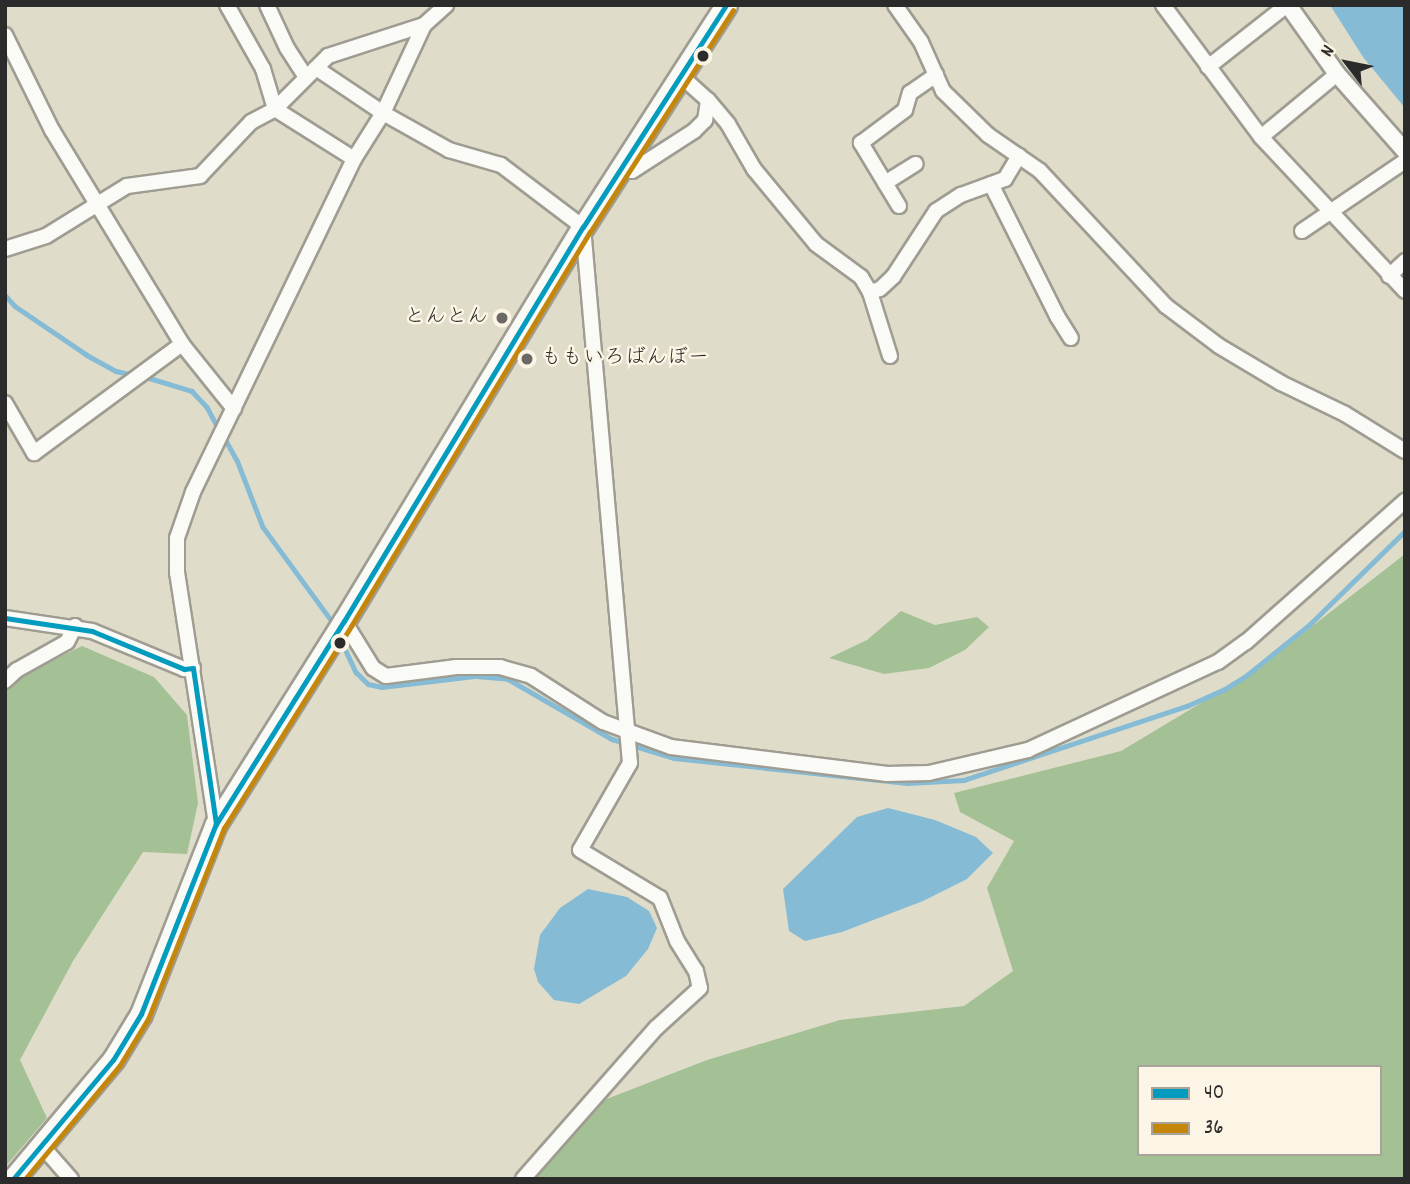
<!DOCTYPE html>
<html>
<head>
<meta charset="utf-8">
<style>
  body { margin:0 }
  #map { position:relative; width:1410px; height:1184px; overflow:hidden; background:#e0dcca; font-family:Dekko,"Klee One",sans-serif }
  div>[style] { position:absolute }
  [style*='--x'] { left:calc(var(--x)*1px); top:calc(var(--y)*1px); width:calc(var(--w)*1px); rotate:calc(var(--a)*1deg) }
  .forest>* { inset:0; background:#a4c195 }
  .water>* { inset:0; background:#85bbd4 }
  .stream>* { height:4.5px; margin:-2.25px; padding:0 2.25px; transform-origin:2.25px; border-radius:2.25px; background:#85bbd4 }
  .roads { filter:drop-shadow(2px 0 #9f9c92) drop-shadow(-2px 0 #9f9c92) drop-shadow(0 2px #9f9c92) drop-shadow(0 -2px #9f9c92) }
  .minor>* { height:14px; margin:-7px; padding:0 7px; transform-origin:7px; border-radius:7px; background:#fafaf7 }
  .tertiary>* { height:16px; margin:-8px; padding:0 8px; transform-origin:8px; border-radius:8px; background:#fafaf7 }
  .primary>* { height:21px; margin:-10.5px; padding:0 10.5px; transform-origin:10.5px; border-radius:10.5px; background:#fafaf7 }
  .bus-1>* { height:5px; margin:-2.5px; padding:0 2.5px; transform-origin:2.5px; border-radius:2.5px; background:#049cbe }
  .bus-2>* { height:5px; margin:-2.5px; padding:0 2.5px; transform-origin:2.5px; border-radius:2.5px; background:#c4870b }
  .dots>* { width:19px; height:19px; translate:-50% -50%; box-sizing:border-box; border:4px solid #fcf5e5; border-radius:50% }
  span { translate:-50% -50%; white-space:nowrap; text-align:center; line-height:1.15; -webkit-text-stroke:5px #fcf5e5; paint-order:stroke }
  .poi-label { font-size:21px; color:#2b2b2b }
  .right { translate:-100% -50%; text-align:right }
  .left { translate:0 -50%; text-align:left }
  .frame { position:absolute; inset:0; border:7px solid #2b2b2b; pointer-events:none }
  .legend { position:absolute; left:1137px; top:1065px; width:245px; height:91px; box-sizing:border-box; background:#fcf5e5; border:2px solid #a8a49b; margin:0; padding:9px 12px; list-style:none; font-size:21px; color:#2b2b2b }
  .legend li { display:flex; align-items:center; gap:14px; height:35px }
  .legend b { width:35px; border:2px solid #a8a49b }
  .north { position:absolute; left:1312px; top:28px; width:70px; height:70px; -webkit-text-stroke:5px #fcf5e5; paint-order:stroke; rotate:302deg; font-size:19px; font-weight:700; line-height:28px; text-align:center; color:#2b2b2b }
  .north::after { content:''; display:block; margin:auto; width:24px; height:32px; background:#2b2b2b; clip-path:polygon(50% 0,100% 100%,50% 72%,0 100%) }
</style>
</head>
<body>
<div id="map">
  <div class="forest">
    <div style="clip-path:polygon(evenodd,1405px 554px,1405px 1179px,521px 1179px,568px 1114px,707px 1060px,840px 1020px,964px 1006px,1013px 971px,987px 888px,1014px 841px,960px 812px,954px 793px,1121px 751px,1256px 670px,1405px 554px,1139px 1067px,1380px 1067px,1380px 1154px,1139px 1154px,1139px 1067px)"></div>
    <div style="clip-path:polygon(901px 611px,935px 625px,977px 617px,989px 627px,965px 650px,929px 668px,884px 674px,829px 658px,867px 640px)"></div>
    <div style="clip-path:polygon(82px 646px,154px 677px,187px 715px,198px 803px,187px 854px,143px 852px,73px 961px,20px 1060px,47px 1118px,5px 1167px,6px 684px)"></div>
  </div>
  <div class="water">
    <div style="clip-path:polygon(1330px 5px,1405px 5px,1405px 108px,1363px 57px)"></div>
    <div style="clip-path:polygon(888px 808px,935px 820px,976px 837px,993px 853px,967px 879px,923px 901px,842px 932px,805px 941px,789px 931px,783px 889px,857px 817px)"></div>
    <div style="clip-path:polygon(588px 889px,627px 897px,649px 911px,657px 928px,648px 949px,626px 976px,579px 1004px,554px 1000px,538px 982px,534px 969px,540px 935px,560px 908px)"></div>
  </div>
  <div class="stream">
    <div style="--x:5;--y:295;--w:15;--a:48"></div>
    <div style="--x:15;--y:306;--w:87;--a:34.2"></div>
    <div style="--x:87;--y:355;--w:33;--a:29"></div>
    <div style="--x:116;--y:371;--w:18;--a:13"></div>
    <div style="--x:146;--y:377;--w:48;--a:16.9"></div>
    <div style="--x:192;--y:391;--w:22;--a:47"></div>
    <div style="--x:207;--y:407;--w:26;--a:62"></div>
    <div style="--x:224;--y:437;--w:26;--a:61"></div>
    <div style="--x:237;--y:460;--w:72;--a:68.8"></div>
    <div style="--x:263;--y:527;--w:120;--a:53.8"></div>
    <div style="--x:340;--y:638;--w:38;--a:65"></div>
    <div style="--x:356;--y:672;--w:17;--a:45"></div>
    <div style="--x:368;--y:684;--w:14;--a:12"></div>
    <div style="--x:382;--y:687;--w:95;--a:-6.7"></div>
    <div style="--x:476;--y:676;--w:32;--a:5"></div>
    <div style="--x:508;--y:679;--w:120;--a:30"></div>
    <div style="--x:612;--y:739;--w:65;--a:17"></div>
    <div style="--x:674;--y:758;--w:234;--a:6.1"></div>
    <div style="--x:907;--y:783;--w:57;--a:-3"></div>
    <div style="--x:964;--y:780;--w:235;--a:-18.4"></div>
    <div style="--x:1187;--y:706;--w:42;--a:-24.1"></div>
    <div style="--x:1225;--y:689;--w:26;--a:-32"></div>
    <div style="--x:1247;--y:675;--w:80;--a:-38.9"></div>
    <div style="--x:1309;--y:625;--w:134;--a:-44.4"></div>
  </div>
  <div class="roads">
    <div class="minor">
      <div style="--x:227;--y:5;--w:73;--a:60.6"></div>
      <div style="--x:263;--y:69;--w:42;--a:73.3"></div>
      <div style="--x:275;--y:109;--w:93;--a:32.3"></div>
      <div style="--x:267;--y:5;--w:47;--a:65.1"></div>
      <div style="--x:287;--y:48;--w:35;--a:57"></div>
      <div style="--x:895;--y:5;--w:45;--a:54.9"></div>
      <div style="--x:921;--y:42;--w:54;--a:65.8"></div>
      <div style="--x:943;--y:91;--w:63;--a:44.4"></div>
      <div style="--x:988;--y:135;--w:63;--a:34.7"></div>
      <div style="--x:1040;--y:171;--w:185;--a:47"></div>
      <div style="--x:1166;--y:306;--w:66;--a:37"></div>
      <div style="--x:1219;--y:346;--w:72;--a:30.8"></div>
      <div style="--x:1281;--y:383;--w:71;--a:25.8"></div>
      <div style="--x:1345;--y:414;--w:70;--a:31.7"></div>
      <div style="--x:1163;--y:5;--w:164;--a:53.4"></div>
      <div style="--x:1261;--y:137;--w:211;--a:46.9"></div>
      <div style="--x:5;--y:35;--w:106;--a:63.7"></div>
      <div style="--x:52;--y:130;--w:250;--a:58.7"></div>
      <div style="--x:182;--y:344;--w:83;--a:51.3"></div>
      <div style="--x:1208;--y:67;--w:100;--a:-38.1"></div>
      <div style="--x:316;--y:68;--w:81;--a:33.9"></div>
      <div style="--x:383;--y:113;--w:76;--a:29.3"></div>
      <div style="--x:449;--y:150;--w:54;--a:16.1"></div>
      <div style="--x:501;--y:165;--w:103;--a:37.1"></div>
      <div style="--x:583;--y:227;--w:538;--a:84.99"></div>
      <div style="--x:630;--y:763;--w:100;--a:119.9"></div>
      <div style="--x:580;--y:850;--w:93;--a:31"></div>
      <div style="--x:660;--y:898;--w:46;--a:68.4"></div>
      <div style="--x:677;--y:941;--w:36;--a:58"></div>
      <div style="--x:696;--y:971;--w:17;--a:77"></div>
      <div style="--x:700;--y:988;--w:59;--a:137.7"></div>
      <div style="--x:656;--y:1028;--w:201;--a:131.4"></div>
      <div style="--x:681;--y:76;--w:36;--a:42"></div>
      <div style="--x:708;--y:100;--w:31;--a:50"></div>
      <div style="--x:728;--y:124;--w:52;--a:60"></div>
      <div style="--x:754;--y:169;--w:97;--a:50.4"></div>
      <div style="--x:816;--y:244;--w:56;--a:36.3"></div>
      <div style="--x:861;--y:277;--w:17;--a:59"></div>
      <div style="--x:1261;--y:137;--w:99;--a:-39.7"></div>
      <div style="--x:620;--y:169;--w:12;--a:9"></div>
      <div style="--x:632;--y:171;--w:74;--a:-32.8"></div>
      <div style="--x:694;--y:131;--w:16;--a:-45"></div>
      <div style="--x:705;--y:120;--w:20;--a:-81"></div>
      <div style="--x:885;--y:183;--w:36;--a:-32"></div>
      <div style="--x:991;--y:184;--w:148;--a:63.4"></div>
      <div style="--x:1057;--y:316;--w:26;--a:58"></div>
      <div style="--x:899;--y:206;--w:74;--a:-121.1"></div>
      <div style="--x:861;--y:143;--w:55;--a:-36.9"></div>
      <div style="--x:905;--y:110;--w:18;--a:-74"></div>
      <div style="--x:910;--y:93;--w:32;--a:-35"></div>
      <div style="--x:1302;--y:231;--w:125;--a:-34.2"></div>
      <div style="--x:5;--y:249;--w:43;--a:-17.6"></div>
      <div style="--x:46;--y:236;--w:95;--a:-31.7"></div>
      <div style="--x:127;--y:186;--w:74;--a:-7.8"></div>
      <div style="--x:200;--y:176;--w:74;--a:-46.6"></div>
      <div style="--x:251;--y:122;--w:27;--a:-28"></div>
      <div style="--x:275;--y:109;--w:75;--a:-45"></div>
      <div style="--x:328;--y:56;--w:101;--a:-17.9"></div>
      <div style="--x:1389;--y:276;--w:22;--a:-43"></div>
      <div style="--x:890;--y:356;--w:67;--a:-107.4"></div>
      <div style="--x:870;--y:292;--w:10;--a:-17"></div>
      <div style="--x:880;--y:289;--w:18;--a:-43"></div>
      <div style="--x:893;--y:277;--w:79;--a:-56.9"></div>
      <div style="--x:936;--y:211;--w:30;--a:-33"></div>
      <div style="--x:961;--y:195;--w:47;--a:-20"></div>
      <div style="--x:1005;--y:179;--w:27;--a:-59"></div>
      <div style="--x:5;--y:403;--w:58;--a:59.9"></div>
      <div style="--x:34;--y:453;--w:184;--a:-36.4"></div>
      <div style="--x:5;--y:618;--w:88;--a:8.5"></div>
      <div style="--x:92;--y:631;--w:100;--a:22.4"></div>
      <div style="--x:184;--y:669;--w:9;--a:-6"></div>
      <div style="--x:344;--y:621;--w:55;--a:58.3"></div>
      <div style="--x:373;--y:668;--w:15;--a:32"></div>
      <div style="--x:386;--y:676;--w:71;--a:-7.3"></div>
      <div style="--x:456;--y:667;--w:44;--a:0"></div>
      <div style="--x:500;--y:667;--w:32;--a:16"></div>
      <div style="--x:531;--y:676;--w:85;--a:32.6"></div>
      <div style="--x:603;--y:722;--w:72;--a:20.2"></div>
      <div style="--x:671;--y:747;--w:218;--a:7.1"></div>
      <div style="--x:887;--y:774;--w:42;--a:-1.4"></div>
      <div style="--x:929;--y:773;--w:102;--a:-13.1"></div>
      <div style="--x:1028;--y:750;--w:209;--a:-24.9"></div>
      <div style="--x:1218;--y:662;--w:34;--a:-36"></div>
      <div style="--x:1246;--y:642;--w:213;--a:-41.6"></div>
      <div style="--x:5;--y:681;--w:16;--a:-43"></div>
      <div style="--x:17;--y:670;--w:57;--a:-29.2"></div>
      <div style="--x:67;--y:642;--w:18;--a:-63"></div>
      <div style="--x:216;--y:824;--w:254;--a:-98.8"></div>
      <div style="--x:177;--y:573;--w:35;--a:-90"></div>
      <div style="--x:177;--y:538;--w:49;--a:-70.8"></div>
      <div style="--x:193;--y:492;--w:370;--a:-64.2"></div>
      <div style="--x:354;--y:159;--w:54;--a:-57.8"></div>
      <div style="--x:383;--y:113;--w:97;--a:-65"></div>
      <div style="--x:424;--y:25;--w:30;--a:-42"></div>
      <div style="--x:42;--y:1146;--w:44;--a:48.7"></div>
    </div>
    <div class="tertiary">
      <div style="--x:1288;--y:5;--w:85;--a:54.6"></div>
      <div style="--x:1337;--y:74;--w:103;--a:48.6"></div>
    </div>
    <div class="primary">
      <div style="--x:13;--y:1179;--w:155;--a:-50"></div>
      <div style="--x:113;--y:1060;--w:54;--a:-58.7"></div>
      <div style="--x:141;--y:1014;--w:204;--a:-68.5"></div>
      <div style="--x:216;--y:824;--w:240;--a:-57.8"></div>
      <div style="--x:344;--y:621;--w:461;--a:-58.8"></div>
      <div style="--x:583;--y:227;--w:264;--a:-57.2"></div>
    </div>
  </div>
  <div class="bus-1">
    <div style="--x:5;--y:618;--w:88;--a:8.5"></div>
    <div style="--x:92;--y:631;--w:100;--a:22.4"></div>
    <div style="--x:184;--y:669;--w:9;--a:-6"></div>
    <div style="--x:193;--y:668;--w:158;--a:81.6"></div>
    <div style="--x:13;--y:1179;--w:155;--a:-50"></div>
    <div style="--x:113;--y:1060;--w:54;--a:-58.7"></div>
    <div style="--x:141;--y:1014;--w:204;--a:-68.5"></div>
    <div style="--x:216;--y:824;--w:240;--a:-57.8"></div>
    <div style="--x:344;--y:621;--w:461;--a:-58.8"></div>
    <div style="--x:583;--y:227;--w:264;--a:-57.2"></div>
  </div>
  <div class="bus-2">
    <div style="--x:25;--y:1179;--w:148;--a:-50.2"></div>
    <div style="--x:120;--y:1065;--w:54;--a:-58.7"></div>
    <div style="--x:148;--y:1019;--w:206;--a:-68.3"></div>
    <div style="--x:224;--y:828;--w:239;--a:-57.8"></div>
    <div style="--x:351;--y:626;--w:461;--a:-58.8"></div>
    <div style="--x:590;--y:232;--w:264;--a:-57.2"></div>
  </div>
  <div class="dots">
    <div style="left:703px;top:56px;background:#2b2b2b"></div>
    <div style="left:502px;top:318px;background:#6a6963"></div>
    <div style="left:527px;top:359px;background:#6a6963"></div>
    <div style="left:340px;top:643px;background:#2b2b2b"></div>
  </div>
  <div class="poi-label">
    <span class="right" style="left:488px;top:318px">とんとん</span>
    <span class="left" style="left:541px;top:359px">ももいろばんぼー</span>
  </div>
  <div class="frame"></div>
  <ul class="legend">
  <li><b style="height:9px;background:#049cbe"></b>40</li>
  <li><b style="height:9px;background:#c4870b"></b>36</li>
  </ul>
  <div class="north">N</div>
</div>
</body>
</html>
